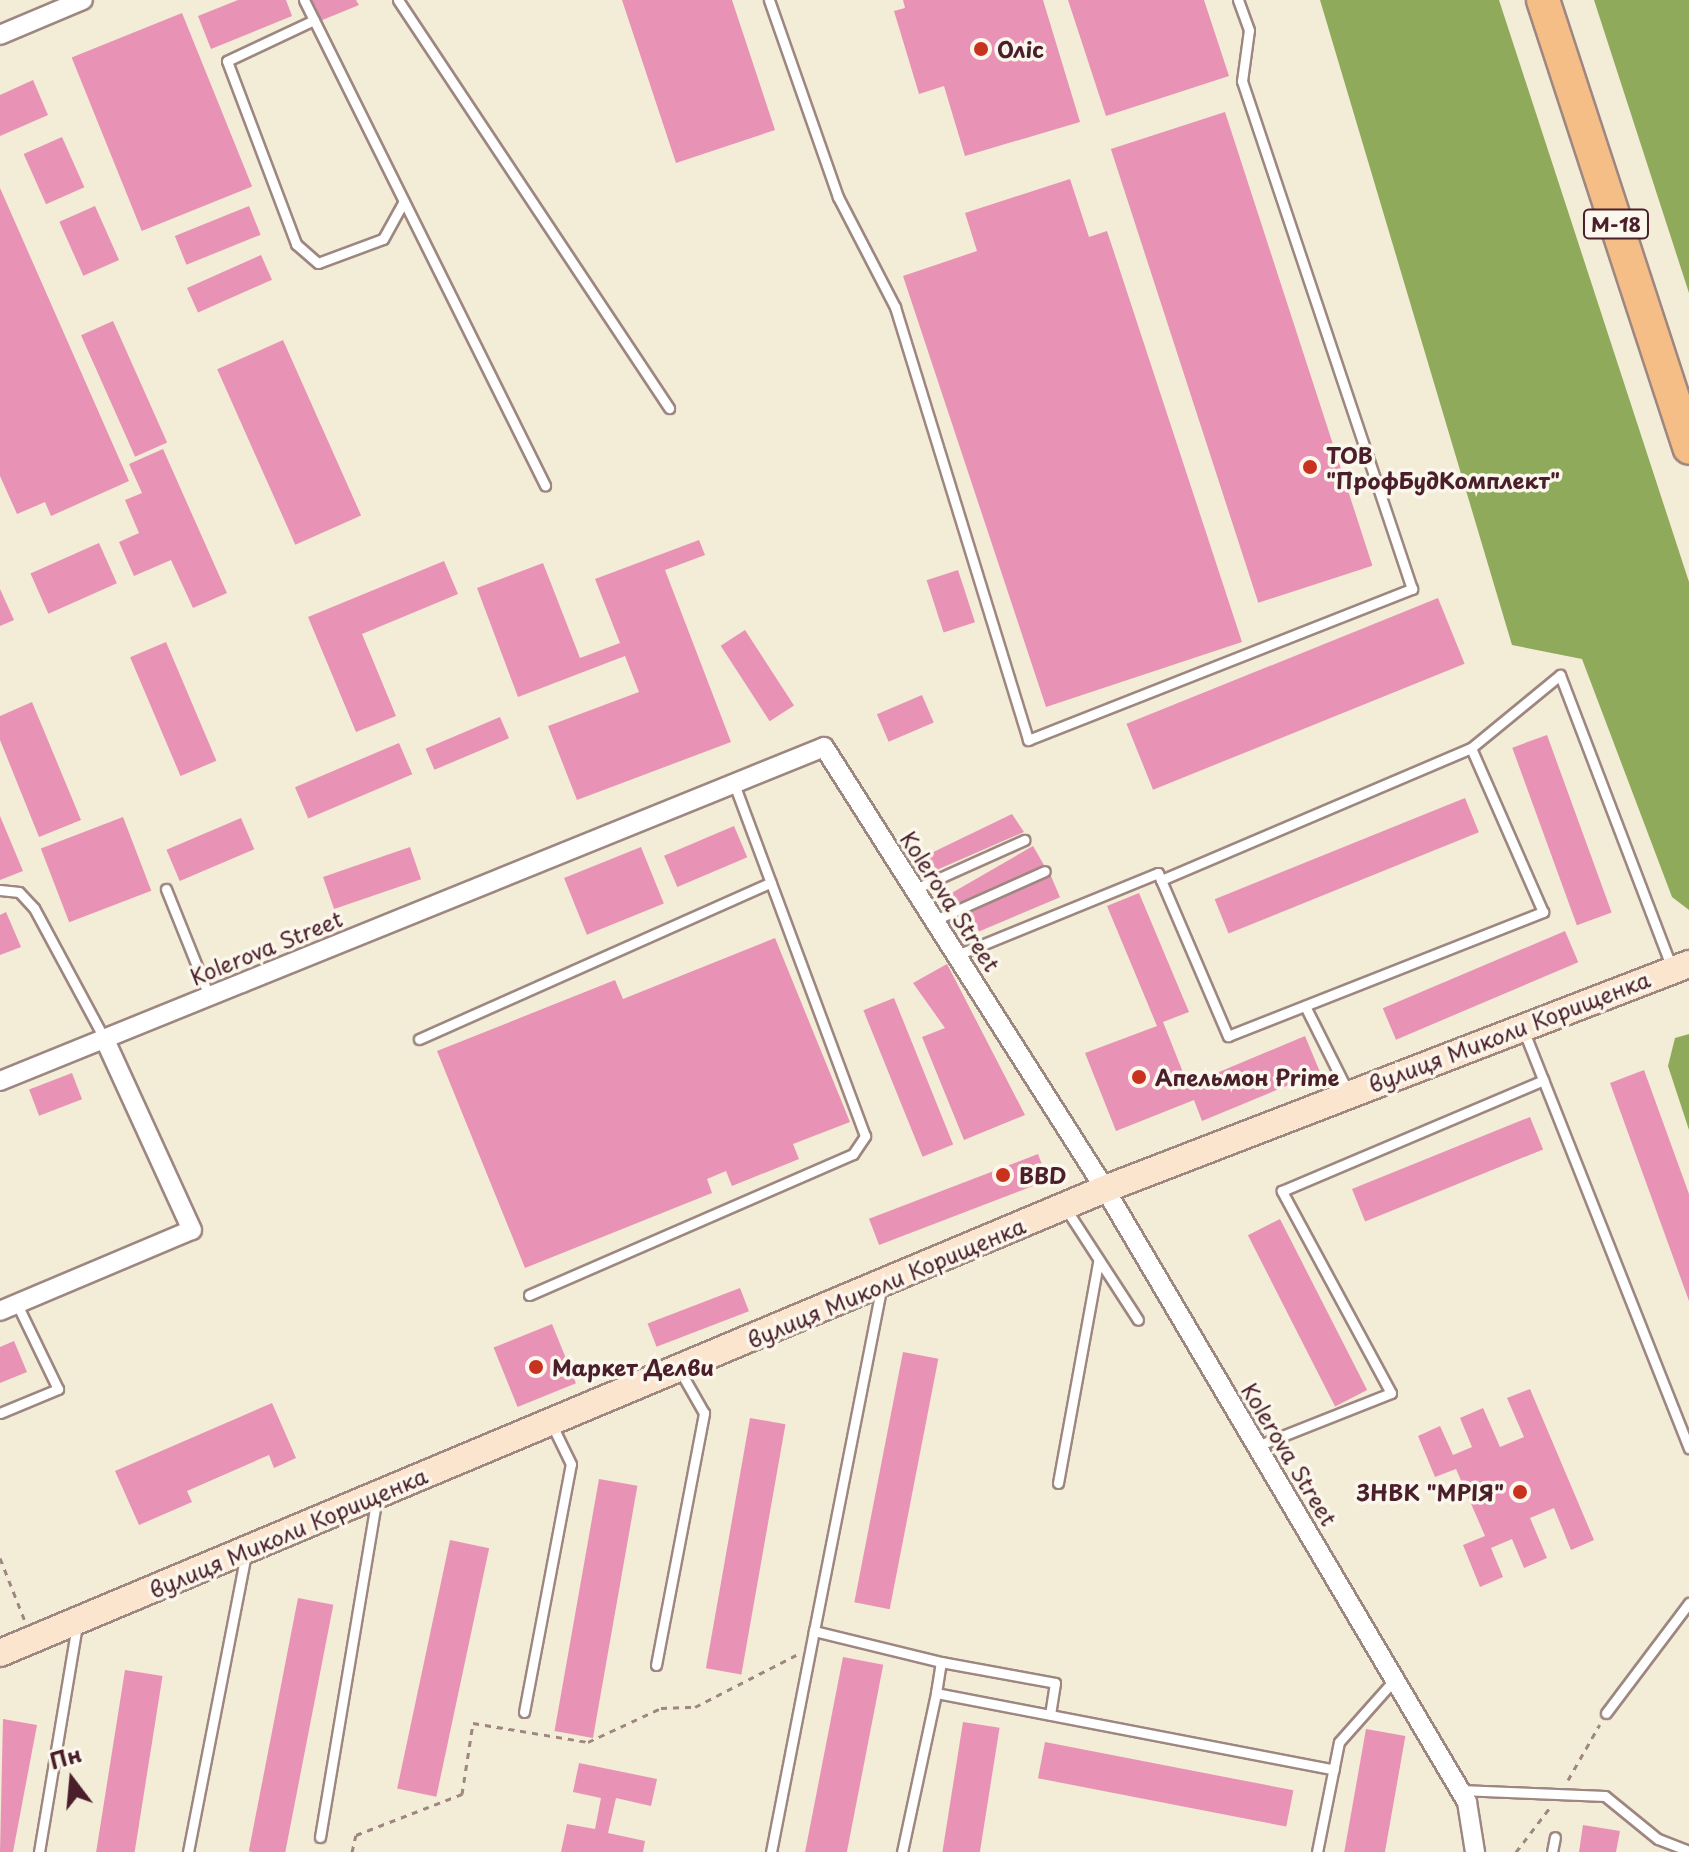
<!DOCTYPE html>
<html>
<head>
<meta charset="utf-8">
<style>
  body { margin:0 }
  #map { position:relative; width:1689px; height:1852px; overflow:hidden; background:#f3ecd7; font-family:"Playpen Sans",sans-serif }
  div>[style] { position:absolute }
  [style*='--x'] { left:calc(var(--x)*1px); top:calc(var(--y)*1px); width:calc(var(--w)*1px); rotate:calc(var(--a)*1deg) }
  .forest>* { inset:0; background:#90aa5c }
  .building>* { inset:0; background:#e893b5; transform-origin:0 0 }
  .path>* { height:3px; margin-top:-1.5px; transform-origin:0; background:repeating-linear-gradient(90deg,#9e8681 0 6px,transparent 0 12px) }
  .roads { filter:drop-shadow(2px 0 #9e8681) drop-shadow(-2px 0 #9e8681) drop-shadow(0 2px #9e8681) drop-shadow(0 -2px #9e8681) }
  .lane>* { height:9px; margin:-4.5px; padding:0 4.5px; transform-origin:4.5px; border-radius:4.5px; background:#fff }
  .street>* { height:18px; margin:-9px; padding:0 9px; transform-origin:9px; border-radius:9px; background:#fff }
  .secondary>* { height:26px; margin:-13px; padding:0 13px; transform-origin:13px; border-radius:13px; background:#fbe5cf }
  .highway>* { height:32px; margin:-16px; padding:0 16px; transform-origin:16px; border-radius:16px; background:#f6be87 }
  .dots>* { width:22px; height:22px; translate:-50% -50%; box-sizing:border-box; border:4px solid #fbf7ec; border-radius:50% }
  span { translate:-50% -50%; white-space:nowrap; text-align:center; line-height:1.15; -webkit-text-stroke:7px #fbf7ec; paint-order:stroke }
  .shield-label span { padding:2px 6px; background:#fbf7ec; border:2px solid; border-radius:6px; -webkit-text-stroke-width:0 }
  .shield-label { font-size:20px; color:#4a1f2b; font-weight:700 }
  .poi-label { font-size:22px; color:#4a1f2b; font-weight:700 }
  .left { translate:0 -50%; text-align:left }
  .right { translate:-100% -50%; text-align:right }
  .street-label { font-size:22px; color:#4a1f2b }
  .north { position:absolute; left:32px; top:1740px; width:80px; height:80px; -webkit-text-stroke:6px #fbf7ec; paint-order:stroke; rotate:344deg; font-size:22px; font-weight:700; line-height:32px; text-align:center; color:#4a1f2b }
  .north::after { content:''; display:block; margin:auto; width:28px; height:36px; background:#4a1f2b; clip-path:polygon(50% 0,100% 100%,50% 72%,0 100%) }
</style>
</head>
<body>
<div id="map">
  <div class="forest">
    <div style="clip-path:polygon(1320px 0,1499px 0,1689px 582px,1689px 910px,1672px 897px,1582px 659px,1512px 645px)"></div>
    <div style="clip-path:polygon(1594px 0,1689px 0,1689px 293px)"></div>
    <div style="clip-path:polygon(1689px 1034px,1689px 1130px,1668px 1066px,1675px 1038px)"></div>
  </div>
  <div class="building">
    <div style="clip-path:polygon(238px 0,286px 0,292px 16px,211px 49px,198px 16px)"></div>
    <div style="clip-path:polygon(311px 0,356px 0,359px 5px,320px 21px)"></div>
    <div style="clip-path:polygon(622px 0,732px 0,775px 130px,676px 163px)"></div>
    <div style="clip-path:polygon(903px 0,1043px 0,1080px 122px,965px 156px,944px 86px,919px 94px,894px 11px,905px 8px)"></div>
    <div style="clip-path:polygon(1068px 0,1204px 0,1229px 76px,1106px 116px)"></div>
    <div style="left:182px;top:13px;width:187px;height:119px;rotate:68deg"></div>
    <div style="clip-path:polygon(33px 80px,48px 115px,0 136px,0 95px)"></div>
    <div style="left:1225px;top:112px;width:477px;height:120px;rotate:72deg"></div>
    <div style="left:62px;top:137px;width:55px;height:42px;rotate:66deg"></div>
    <div style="clip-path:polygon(1070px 179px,1089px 237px,1107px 231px,1242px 642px,1046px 707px,903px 276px,977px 251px,965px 213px)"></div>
    <div style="clip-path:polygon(0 188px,129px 481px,51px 516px,45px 502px,17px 514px,0 476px)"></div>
    <div style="left:95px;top:206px;width:59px;height:39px;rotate:66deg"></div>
    <div style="left:249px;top:206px;width:31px;height:80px;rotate:68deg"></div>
    <div style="left:261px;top:255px;width:27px;height:81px;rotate:66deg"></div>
    <div style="left:113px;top:321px;width:133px;height:35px;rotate:66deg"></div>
    <div style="left:283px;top:340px;width:192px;height:72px;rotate:66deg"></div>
    <div style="clip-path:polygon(163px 449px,227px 593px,193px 608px,171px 560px,134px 576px,119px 542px,139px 533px,125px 500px,142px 493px,129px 464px)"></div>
    <div style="clip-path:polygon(699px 540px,705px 555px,665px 570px,731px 742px,577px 800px,548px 726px,639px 692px,625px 656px,518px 697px,477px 588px,543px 563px,580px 658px,620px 643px,595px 579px)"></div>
    <div style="left:99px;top:543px;width:44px;height:75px;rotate:66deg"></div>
    <div style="clip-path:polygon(444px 561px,458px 594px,362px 634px,396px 716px,356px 732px,308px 617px)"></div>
    <div style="left:958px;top:570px;width:55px;height:33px;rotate:72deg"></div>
    <div style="clip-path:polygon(0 589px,14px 620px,0 626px)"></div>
    <div style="left:1438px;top:598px;width:71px;height:336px;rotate:68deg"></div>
    <div style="left:745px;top:630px;width:90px;height:29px;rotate:57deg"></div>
    <div style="left:166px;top:642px;width:129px;height:39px;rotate:67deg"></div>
    <div style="left:922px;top:695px;width:30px;height:49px;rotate:67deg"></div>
    <div style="clip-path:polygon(32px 702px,81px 820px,39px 837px,0 740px,0 716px)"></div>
    <div style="left:500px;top:717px;width:23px;height:81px;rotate:67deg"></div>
    <div style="left:1547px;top:735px;width:189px;height:37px;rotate:70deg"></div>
    <div style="left:399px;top:743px;width:34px;height:113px;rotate:67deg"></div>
    <div style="left:1465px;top:798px;width:37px;height:270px;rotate:68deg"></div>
    <div style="clip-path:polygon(1012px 814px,1024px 832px,932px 872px,923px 857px)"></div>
    <div style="clip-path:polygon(0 816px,23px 871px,0 880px)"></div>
    <div style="left:123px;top:817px;width:79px;height:88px;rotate:69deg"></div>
    <div style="left:241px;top:818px;width:34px;height:81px;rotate:67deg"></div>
    <div style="left:734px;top:826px;width:34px;height:76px;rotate:67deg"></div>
    <div style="left:1033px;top:846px;width:22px;height:101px;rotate:60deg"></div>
    <div style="left:410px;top:847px;width:34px;height:92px;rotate:71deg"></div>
    <div style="left:641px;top:847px;width:61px;height:83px;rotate:68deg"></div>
    <div style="left:1051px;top:876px;width:23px;height:88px;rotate:67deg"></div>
    <div style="clip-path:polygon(1139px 893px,1189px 1012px,1163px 1022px,1188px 1085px,1305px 1036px,1320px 1072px,1202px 1121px,1194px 1100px,1116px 1131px,1085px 1053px,1157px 1026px,1107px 906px)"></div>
    <div style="clip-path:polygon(6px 912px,21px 947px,0 955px,0 915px)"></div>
    <div style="left:1565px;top:931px;width:34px;height:198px;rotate:67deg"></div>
    <div style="clip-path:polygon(775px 938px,850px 1122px,793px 1144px,799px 1159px,732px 1186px,726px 1171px,707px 1179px,712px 1193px,525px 1268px,437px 1051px,615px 980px,623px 999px)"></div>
    <div style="clip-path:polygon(947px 964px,1025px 1115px,964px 1140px,922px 1037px,945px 1028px,913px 983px)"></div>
    <div style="left:894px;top:998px;width:158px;height:33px;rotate:68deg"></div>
    <div style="clip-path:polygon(1644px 1070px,1689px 1194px,1689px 1301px,1610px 1083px)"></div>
    <div style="left:72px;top:1073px;width:28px;height:46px;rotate:69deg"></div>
    <div style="left:1530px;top:1117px;width:35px;height:192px;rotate:68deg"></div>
    <div style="left:1038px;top:1154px;width:28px;height:181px;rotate:69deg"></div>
    <div style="left:1280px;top:1219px;width:192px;height:36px;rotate:63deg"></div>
    <div style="left:740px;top:1288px;width:25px;height:99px;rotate:69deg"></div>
    <div style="left:552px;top:1324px;width:64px;height:63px;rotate:68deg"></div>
    <div style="clip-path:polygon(14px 1341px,27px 1372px,0 1383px,0 1347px)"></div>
    <div style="left:903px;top:1352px;width:36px;height:255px;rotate:11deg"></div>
    <div style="clip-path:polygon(1530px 1389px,1594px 1540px,1571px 1550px,1554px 1508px,1530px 1518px,1547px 1558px,1524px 1568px,1512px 1539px,1491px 1548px,1503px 1577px,1480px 1587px,1463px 1545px,1485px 1536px,1456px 1469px,1435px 1477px,1418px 1436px,1440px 1426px,1453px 1455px,1472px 1447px,1460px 1418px,1483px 1408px,1500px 1447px,1524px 1437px,1507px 1398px)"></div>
    <div style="clip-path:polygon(272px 1403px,296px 1458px,274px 1468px,269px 1455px,187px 1491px,192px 1502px,139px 1525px,115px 1471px)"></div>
    <div style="left:750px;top:1418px;width:36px;height:254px;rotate:10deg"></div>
    <div style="left:599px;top:1479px;width:39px;height:256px;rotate:10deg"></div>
    <div style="left:450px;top:1540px;width:40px;height:254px;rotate:12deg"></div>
    <div style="left:298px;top:1598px;width:36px;height:258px;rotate:11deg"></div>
    <div style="left:843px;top:1657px;width:41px;height:199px;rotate:11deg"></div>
    <div style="left:125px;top:1670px;width:38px;height:185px;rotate:9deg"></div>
    <div style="clip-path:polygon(3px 1719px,37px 1725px,13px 1852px,0 1852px)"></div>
    <div style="left:963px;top:1722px;width:37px;height:132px;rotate:9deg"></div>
    <div style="left:1366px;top:1729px;width:40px;height:125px;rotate:10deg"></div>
    <div style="left:1045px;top:1742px;width:253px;height:37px;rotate:11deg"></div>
    <div style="clip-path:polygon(579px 1763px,657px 1779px,651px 1806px,616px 1798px,608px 1833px,645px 1841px,643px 1852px,561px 1852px,567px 1824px,595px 1829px,601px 1798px,573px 1792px)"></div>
    <div style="clip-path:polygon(1583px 1825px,1620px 1831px,1616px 1852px,1579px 1852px)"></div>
  </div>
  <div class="path">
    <div style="--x:0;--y:1558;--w:68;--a:68.4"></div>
    <div style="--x:1568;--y:1780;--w:64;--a:-60.3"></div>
    <div style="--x:352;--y:1852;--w:17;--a:-77"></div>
    <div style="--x:356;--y:1835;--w:114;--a:-21.1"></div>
    <div style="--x:462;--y:1794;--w:72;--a:-81.2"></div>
    <div style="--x:473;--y:1723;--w:117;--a:9.4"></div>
    <div style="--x:588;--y:1742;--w:81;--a:-25"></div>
    <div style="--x:661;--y:1708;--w:34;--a:-2"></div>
    <div style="--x:695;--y:1707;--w:114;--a:-27.2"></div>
    <div style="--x:1516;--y:1852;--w:58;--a:-52.7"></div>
  </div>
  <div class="roads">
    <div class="lane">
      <div style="--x:304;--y:0;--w:542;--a:63.58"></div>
      <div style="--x:398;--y:0;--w:490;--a:56.4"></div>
      <div style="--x:769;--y:0;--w:209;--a:70.7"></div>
      <div style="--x:838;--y:197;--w:124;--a:62.6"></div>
      <div style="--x:895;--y:307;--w:453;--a:72.9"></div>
      <div style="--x:1028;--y:740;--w:413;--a:-21.5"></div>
      <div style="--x:1412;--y:589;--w:536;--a:-108.5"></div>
      <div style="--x:1242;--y:81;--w:51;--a:-82.2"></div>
      <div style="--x:1249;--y:30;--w:32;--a:-110"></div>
      <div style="--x:314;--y:20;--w:96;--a:154.8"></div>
      <div style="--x:227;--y:61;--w:196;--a:69.3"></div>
      <div style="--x:296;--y:244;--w:29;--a:41"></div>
      <div style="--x:318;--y:263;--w:69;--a:-20.3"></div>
      <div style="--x:383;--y:239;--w:43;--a:-61.1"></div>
      <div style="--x:1471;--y:748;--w:115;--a:-39.4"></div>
      <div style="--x:1560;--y:675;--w:314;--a:69.1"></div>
      <div style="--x:166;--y:889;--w:115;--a:68.1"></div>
      <div style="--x:915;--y:889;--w:120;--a:-24.2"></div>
      <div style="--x:0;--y:890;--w:19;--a:6"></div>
      <div style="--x:19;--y:892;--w:22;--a:47"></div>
      <div style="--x:34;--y:908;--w:150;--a:61.7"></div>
      <div style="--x:935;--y:920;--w:120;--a:-24"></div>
      <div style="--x:957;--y:955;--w:217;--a:-22.2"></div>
      <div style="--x:1158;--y:873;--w:8;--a:67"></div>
      <div style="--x:1161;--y:880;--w:170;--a:66.8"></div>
      <div style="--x:1228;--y:1036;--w:339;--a:-21.5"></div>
      <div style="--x:1543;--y:912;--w:179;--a:-113.7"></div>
      <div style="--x:1471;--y:748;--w:337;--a:156.9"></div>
      <div style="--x:1305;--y:1006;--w:96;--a:63.4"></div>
      <div style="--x:1523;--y:1029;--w:451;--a:68.4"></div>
      <div style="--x:419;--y:1039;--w:385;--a:-24"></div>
      <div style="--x:1066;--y:1209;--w:132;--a:57"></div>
      <div style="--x:529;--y:1295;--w:353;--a:-23.5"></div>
      <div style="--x:853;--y:1154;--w:22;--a:-56"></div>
      <div style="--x:865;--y:1136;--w:377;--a:-110.4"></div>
      <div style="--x:0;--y:1413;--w:63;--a:-22.5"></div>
      <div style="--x:58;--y:1389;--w:94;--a:-115.8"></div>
      <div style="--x:1257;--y:1446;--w:144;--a:-21.6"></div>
      <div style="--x:1391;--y:1393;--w:230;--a:-118.4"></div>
      <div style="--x:1282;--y:1191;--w:284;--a:-23"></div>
      <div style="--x:1058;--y:1483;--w:225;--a:-79.7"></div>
      <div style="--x:814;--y:1631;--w:353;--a:-78.9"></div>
      <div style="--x:656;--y:1665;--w:257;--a:-79.2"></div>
      <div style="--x:704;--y:1413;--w:48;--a:-119.7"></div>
      <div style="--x:936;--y:1693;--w:31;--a:-81"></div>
      <div style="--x:941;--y:1662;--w:116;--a:10.4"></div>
      <div style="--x:1055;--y:1683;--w:32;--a:99"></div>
      <div style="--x:524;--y:1712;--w:252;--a:-79.3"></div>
      <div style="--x:571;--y:1464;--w:43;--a:-116"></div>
      <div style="--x:1606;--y:1713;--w:138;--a:-53"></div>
      <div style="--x:1460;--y:1790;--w:145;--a:2.4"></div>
      <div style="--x:1605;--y:1796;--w:68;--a:39.1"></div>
      <div style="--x:1658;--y:1839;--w:33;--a:21"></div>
      <div style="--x:320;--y:1837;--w:344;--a:-80.5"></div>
      <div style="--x:39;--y:1852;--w:231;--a:-80.5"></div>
      <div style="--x:188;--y:1852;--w:305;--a:-79"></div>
      <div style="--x:771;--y:1852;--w:225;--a:-79"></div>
      <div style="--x:814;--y:1631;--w:131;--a:13.7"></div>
      <div style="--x:902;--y:1852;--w:163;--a:-77.9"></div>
      <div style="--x:936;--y:1693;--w:405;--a:10.9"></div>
      <div style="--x:1317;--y:1852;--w:112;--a:-78.7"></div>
      <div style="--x:1339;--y:1742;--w:84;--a:-48.4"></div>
      <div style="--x:1552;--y:1852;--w:15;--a:-79"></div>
    </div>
    <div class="street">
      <div style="--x:0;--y:35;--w:90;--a:-22.9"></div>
      <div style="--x:0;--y:1081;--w:889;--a:-22.06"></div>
      <div style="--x:824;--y:747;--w:524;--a:57.55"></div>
      <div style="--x:1105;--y:1189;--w:712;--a:59.44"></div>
      <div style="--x:1467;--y:1802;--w:51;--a:80.9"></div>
      <div style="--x:0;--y:1311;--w:208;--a:-22.9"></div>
      <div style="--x:192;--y:1230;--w:209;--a:-114.6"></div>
    </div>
    <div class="secondary">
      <div style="--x:0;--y:1653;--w:1198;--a:-22.78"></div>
      <div style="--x:1105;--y:1189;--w:626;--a:-21.07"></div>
    </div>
    <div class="highway">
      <div style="--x:1543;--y:0;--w:471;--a:71.9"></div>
    </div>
  </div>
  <div class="dots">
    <div style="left:981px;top:49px;background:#c8321e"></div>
    <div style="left:1310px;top:467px;background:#c8321e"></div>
    <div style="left:1139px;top:1077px;background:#c8321e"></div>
    <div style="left:1003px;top:1175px;background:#c8321e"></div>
    <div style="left:536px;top:1367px;background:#c8321e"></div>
    <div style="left:1520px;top:1492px;background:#c8321e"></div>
  </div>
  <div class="shield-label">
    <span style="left:1616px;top:224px">М-18</span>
  </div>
  <div class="poi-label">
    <span class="left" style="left:997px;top:49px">Оліс</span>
    <span class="left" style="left:1326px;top:467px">ТОВ<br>"ПрофБудКомплект"</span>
    <span class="left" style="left:1155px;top:1077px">Апельмон Prime</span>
    <span class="left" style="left:1019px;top:1175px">BBD</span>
    <span class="left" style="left:552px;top:1367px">Маркет Делви</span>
    <span class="right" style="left:1504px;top:1492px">ЗНВК "МРІЯ"</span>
  </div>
  <div class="street-label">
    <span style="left:951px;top:901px;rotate:57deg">Kolerova Street</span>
    <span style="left:266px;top:947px;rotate:-22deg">Kolerova Street</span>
    <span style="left:1509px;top:1031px;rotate:-21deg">вулиця Миколи Корищенка</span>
    <span style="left:886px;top:1282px;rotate:-23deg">вулиця Миколи Корищенка</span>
    <span style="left:1290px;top:1454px;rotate:59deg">Kolerova Street</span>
    <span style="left:288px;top:1532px;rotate:-23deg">вулиця Миколи Корищенка</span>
  </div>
  <div class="north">Пн</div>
</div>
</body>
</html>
